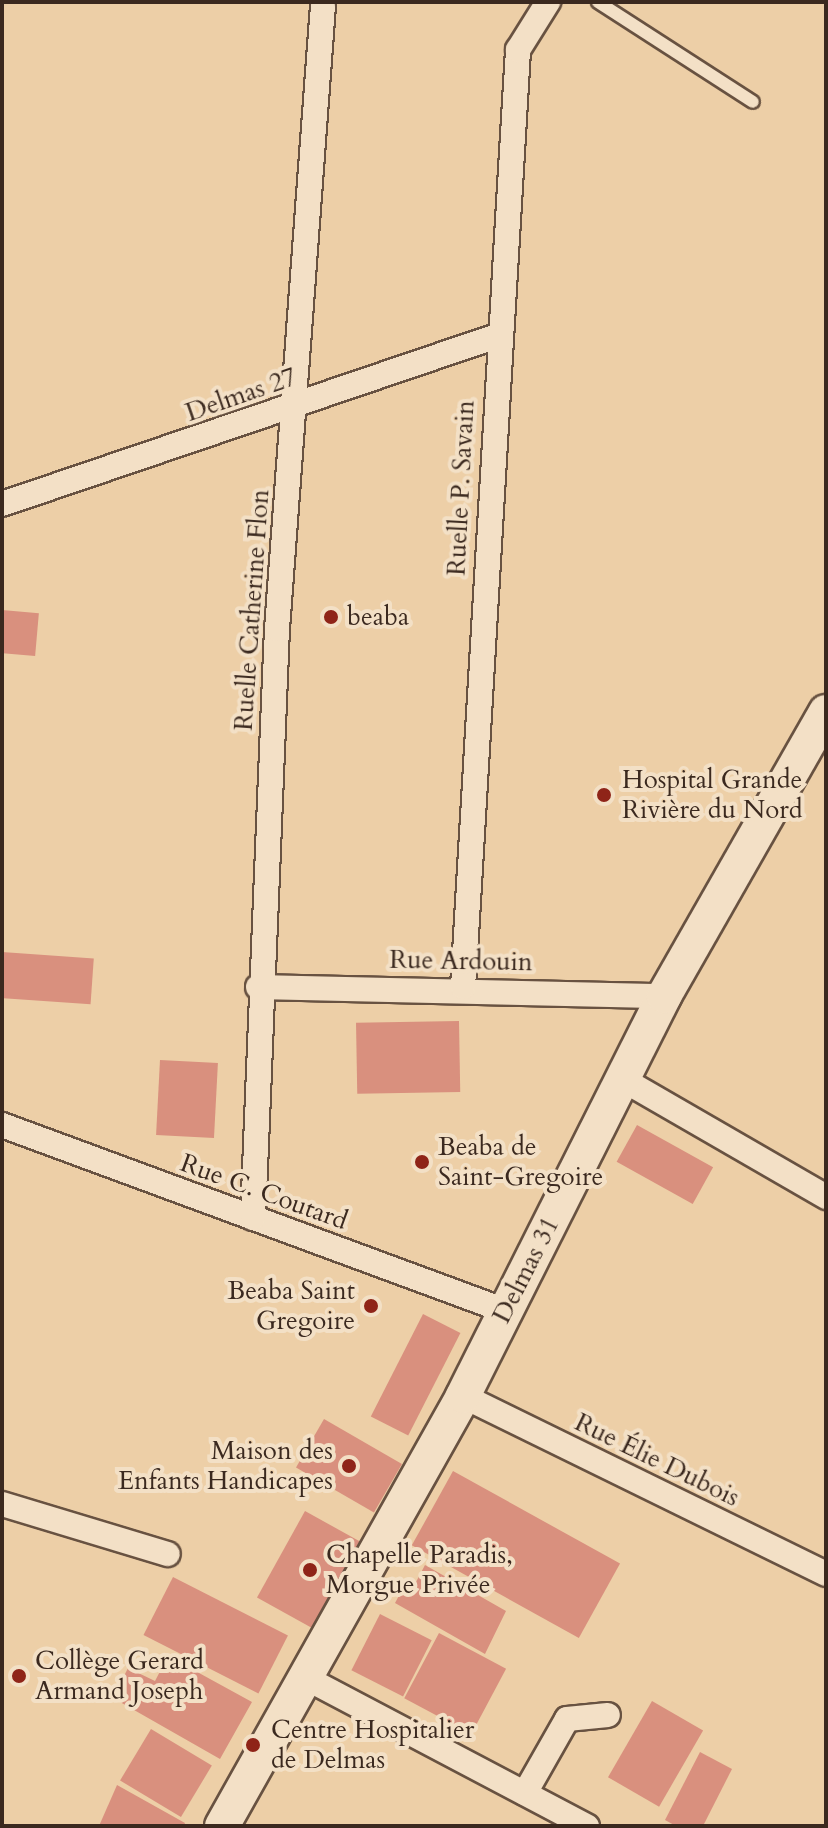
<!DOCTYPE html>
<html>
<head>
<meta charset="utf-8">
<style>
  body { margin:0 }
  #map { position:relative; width:828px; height:1828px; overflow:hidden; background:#edcfa7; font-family:Cardo,serif }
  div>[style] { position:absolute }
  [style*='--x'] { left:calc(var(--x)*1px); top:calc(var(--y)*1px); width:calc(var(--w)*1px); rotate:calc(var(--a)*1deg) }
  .building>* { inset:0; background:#d9907e; transform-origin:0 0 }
  .roads { filter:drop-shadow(2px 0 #685241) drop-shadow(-2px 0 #685241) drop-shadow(0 2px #685241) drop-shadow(0 -2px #685241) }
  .lane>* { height:12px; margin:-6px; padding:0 6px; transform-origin:6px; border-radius:6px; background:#f3e0c6 }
  .street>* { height:24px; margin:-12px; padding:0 12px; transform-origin:12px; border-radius:12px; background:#f3e0c6 }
  .secondary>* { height:34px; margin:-17px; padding:0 17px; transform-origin:17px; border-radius:17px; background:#f3e0c6 }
  .dots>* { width:22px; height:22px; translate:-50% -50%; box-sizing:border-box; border:4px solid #f3e0c6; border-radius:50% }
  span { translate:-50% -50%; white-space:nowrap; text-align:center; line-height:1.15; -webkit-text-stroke:8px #f3e0c6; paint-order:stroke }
  .street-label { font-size:26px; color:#3b291f }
  .poi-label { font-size:26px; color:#3b291f }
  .left { translate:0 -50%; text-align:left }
  .right { translate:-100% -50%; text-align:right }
  .frame { position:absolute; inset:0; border:4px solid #3b291f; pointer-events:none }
</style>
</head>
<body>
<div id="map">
  <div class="building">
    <div style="left:2px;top:610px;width:37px;height:43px;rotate:5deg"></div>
    <div style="left:2px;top:952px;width:92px;height:46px;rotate:4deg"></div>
    <div style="left:459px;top:1021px;width:71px;height:103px;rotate:89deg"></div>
    <div style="left:160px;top:1060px;width:58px;height:75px;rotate:3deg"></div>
    <div style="left:637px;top:1125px;width:87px;height:42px;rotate:29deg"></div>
    <div style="left:423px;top:1314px;width:42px;height:115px;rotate:27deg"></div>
    <div style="left:324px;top:1419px;width:90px;height:56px;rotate:30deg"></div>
    <div style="left:453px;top:1471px;width:191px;height:85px;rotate:29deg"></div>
    <div style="left:305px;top:1511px;width:66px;height:99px;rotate:29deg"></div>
    <div style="clip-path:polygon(425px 1565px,506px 1611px,485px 1654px,395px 1603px,409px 1577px,416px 1582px)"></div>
    <div style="left:173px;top:1577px;width:129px;height:65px;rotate:27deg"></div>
    <div style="left:380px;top:1614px;width:58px;height:63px;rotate:27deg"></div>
    <div style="left:439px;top:1633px;width:76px;height:74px;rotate:28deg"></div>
    <div style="clip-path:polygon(168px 1656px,252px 1702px,220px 1759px,113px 1698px,128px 1668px,155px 1681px)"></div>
    <div style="left:652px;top:1701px;width:59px;height:88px;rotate:30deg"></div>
    <div style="left:151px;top:1729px;width:71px;height:60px;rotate:31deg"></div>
    <div style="clip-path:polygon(700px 1752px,732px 1769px,703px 1826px,676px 1826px,665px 1820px)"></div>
    <div style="clip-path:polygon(117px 1785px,185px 1823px,184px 1826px,99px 1826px)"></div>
  </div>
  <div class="roads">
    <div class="lane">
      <div style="--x:598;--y:2;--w:184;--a:32.8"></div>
    </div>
    <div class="street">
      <div style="--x:2;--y:504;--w:523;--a:-18.75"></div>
      <div style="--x:258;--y:987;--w:406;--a:1.3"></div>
      <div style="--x:463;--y:987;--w:939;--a:-86.64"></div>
      <div style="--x:518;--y:50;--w:57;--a:-58"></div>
      <div style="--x:622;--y:1079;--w:236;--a:30"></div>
      <div style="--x:2;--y:1125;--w:537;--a:20.26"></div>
      <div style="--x:253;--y:1218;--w:589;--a:-87.67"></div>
      <div style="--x:277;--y:629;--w:625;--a:-85.78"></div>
      <div style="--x:463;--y:1396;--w:404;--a:26.1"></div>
      <div style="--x:2;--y:1504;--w:173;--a:16.8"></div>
      <div style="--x:304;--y:1677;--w:320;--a:27.8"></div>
      <div style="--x:525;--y:1793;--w:85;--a:-60.4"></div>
      <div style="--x:567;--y:1719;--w:41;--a:-5.6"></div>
    </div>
    <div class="secondary">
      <div style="--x:222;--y:1826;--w:493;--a:-60.7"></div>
      <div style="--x:463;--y:1396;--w:448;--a:-63.3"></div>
      <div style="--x:664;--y:996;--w:327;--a:-60.3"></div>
    </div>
  </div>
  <div class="dots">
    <div style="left:331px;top:617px;background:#8f2418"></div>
    <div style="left:604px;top:795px;background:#8f2418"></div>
    <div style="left:422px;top:1162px;background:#8f2418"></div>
    <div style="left:371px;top:1306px;background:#8f2418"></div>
    <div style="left:349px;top:1466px;background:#8f2418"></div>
    <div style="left:310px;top:1570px;background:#8f2418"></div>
    <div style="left:19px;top:1676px;background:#8f2418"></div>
    <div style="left:253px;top:1745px;background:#8f2418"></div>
  </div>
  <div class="street-label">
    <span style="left:241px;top:395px;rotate:-19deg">Delmas 27</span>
    <span style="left:461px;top:488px;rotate:-87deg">Ruelle P. Savain</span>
    <span style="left:252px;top:610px;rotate:-86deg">Ruelle Catherine Flon</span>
    <span style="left:461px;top:961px;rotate:1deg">Rue Ardouin</span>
    <span style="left:264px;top:1192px;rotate:20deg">Rue C. Coutard</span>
    <span style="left:526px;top:1270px;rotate:-63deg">Delmas 31</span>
    <span style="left:657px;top:1460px;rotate:26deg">Rue Élie Dubois</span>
  </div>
  <div class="poi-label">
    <span class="left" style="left:347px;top:617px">beaba</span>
    <span class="left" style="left:622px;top:795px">Hospital Grande<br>Rivière du Nord</span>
    <span class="left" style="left:438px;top:1162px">Beaba de<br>Saint-Gregoire</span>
    <span class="right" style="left:355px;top:1306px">Beaba Saint<br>Gregoire</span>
    <span class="right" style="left:333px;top:1466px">Maison des<br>Enfants Handicapes</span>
    <span class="left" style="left:326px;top:1570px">Chapelle Paradis,<br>Morgue Privée</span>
    <span class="left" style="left:35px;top:1676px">Collège Gerard<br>Armand Joseph</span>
    <span class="left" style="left:271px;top:1745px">Centre Hospitalier<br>de Delmas</span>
  </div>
  <div class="frame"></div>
</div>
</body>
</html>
